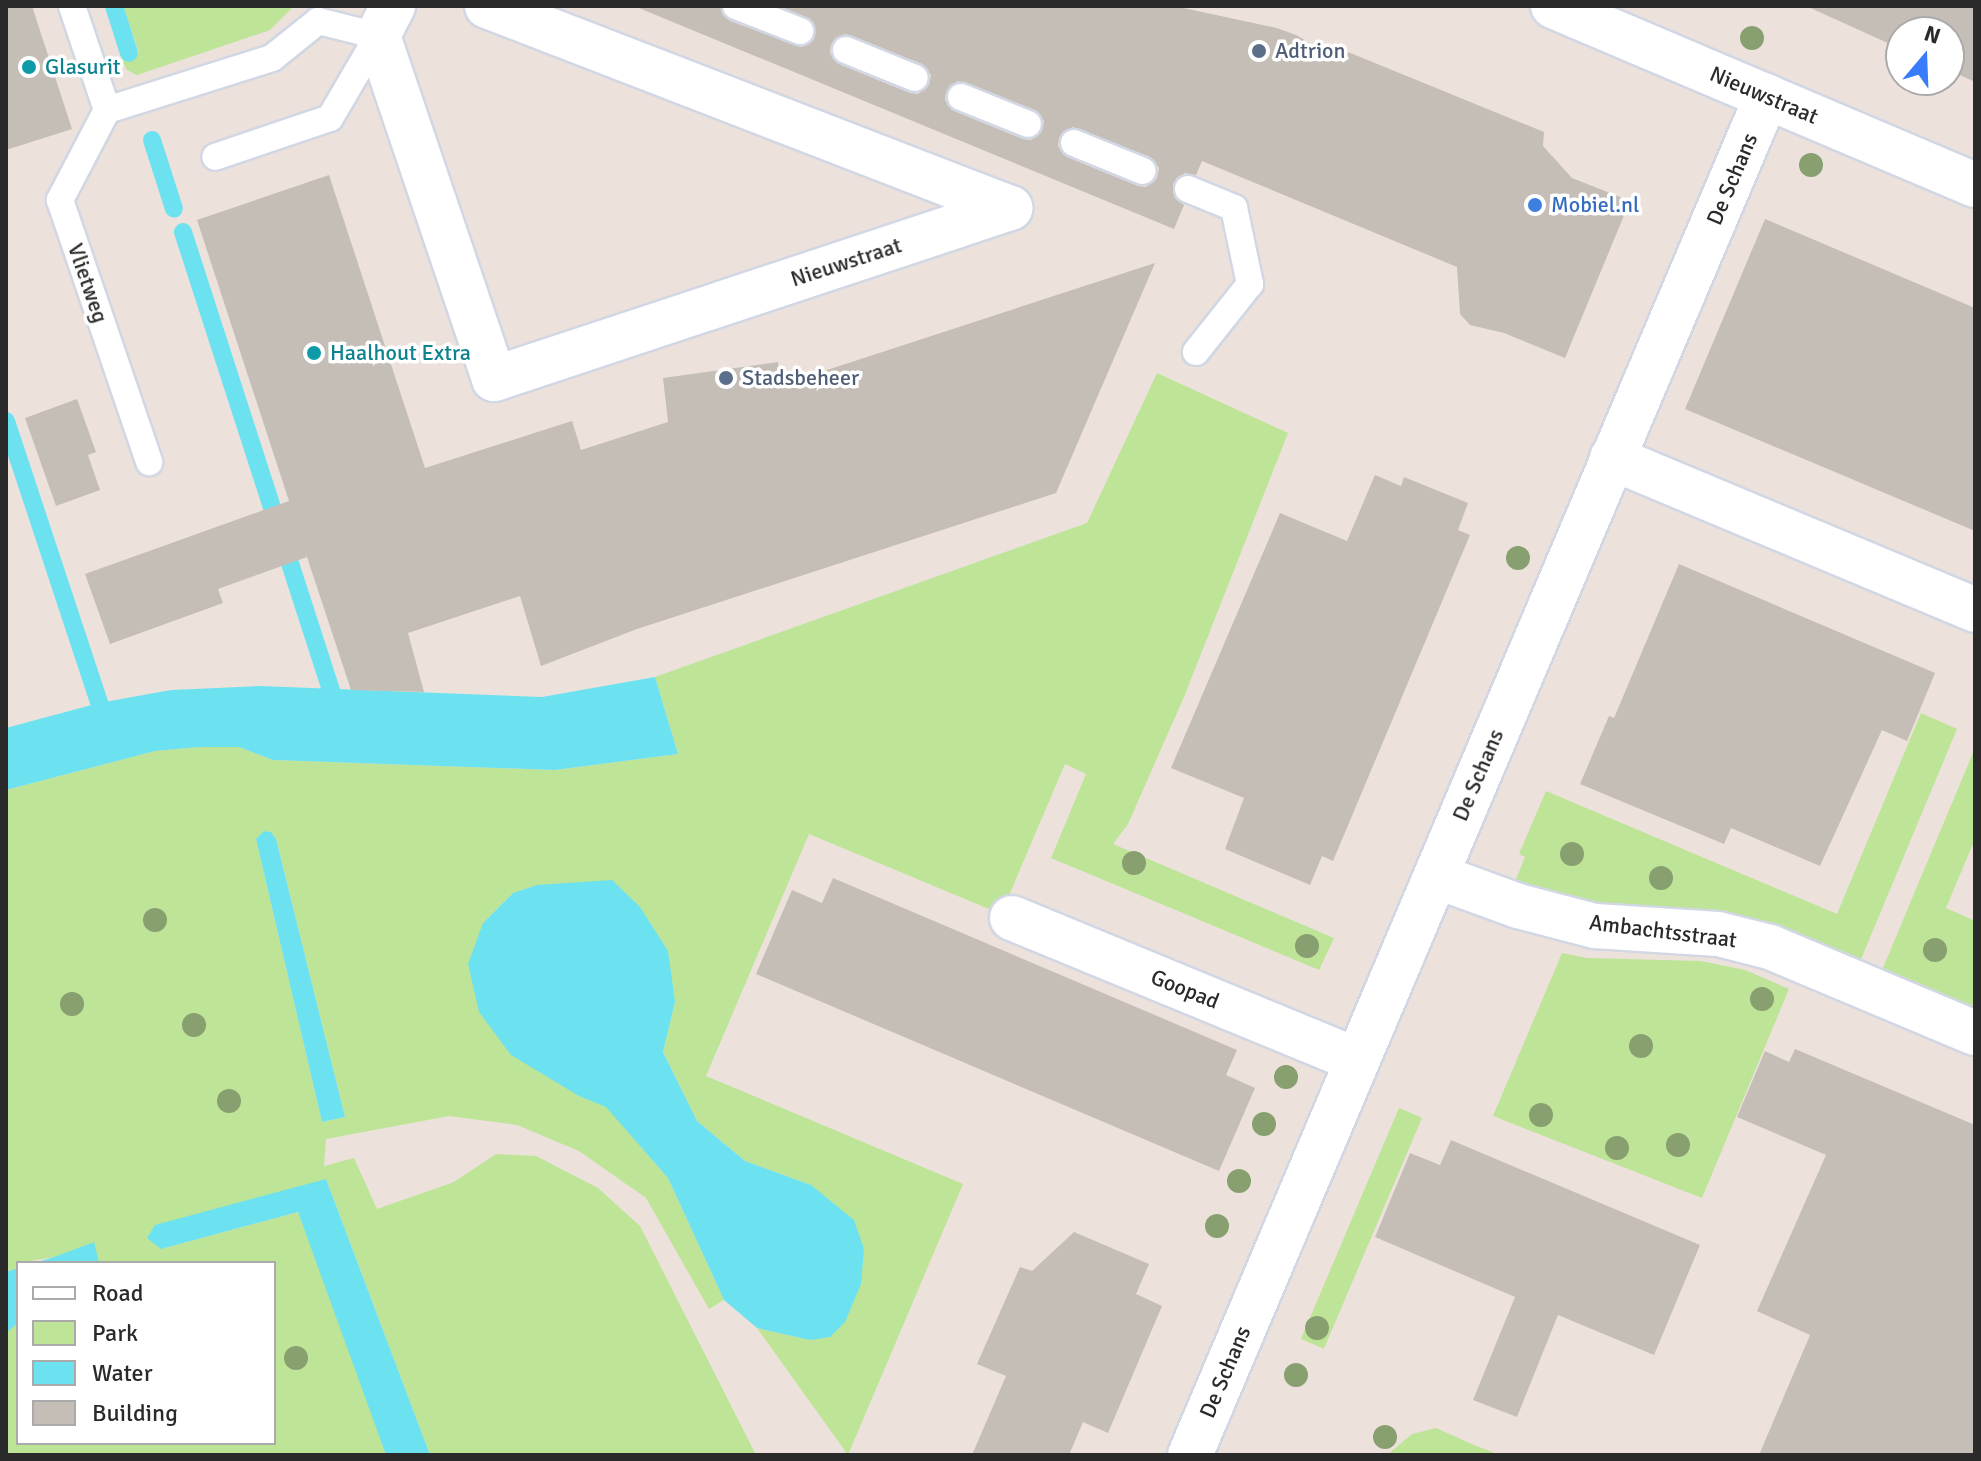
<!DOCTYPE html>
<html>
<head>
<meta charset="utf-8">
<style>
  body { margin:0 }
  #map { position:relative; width:1981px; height:1461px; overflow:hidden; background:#ece2db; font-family:Signika,sans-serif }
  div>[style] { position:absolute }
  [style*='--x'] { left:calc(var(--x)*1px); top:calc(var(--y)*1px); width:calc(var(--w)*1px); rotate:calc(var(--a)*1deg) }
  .green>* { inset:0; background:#bde497; transform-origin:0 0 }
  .water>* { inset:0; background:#6ce2f0 }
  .stream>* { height:18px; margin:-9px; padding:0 9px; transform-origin:9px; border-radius:9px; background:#6ce2f0 }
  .building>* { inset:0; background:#c4beb7 }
  .roads { filter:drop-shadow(2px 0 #d1d7e3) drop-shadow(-2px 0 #d1d7e3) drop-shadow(0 2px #d1d7e3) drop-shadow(0 -2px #d1d7e3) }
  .lane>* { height:26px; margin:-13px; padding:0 13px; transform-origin:13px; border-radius:13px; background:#fff }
  .street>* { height:44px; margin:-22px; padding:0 22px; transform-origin:22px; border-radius:22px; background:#fff }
  .secondary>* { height:44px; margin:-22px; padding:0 22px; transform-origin:22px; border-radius:22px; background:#fff }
  .trees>* { width:24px; height:24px; margin:-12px; border-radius:50%; background:#889f70 }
  .dots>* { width:22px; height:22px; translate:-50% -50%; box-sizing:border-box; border:4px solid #fff; border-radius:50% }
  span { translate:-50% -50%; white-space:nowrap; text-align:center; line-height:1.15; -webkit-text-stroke:7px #fff; paint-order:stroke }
  .service-label { font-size:22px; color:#4e5e75 }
  .left { translate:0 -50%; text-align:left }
  .culture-label { font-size:22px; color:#0d838f }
  .street-label { font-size:22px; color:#2a2a2a }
  .shop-label { font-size:22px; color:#366cbe }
  .frame { position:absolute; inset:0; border:8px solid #2a2a2a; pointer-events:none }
  .legend { position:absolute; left:16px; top:1261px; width:260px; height:184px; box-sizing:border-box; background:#fff; border:2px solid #aaa; margin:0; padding:10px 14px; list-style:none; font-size:24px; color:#2a2a2a }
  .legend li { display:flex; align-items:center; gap:16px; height:40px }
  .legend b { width:40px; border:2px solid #aaa }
  .north { position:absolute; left:1885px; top:16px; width:80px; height:80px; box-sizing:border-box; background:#fff; border:2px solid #aaa; border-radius:50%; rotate:19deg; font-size:22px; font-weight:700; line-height:32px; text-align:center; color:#2a2a2a }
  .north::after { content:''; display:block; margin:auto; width:28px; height:36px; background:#387cfc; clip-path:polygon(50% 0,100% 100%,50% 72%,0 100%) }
</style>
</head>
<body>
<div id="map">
  <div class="green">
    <div style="clip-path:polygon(123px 6px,294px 6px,270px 30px,137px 75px,127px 70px,122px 61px,139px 53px)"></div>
    <div style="clip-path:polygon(evenodd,1157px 373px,1288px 433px,1184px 697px,1128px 824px,1113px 844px,1334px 938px,1319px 970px,1051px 858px,1086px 774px,1065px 764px,1001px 914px,809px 834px,706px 1076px,963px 1184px,848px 1455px,757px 1328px,810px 1340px,811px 1185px,745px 1161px,697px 1121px,663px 1052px,675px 1002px,537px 885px,513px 893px,483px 923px,579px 1096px,606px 1106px,668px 1178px,724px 1300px,709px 1309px,646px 1198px,579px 1151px,517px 1125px,449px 1116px,326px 1139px,324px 1166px,354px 1158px,377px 1209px,454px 1182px,496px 1154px,536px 1156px,598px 1188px,640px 1226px,756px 1455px,430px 1455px,326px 1179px,161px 1249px,298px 1212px,352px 1351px,386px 1455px,6px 1455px,6px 1333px,18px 1323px,18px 1443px,274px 1443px,274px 1263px,99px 1263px,54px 1257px,18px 1263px,18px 1268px,6px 1272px,6px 790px,155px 751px,199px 747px,239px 747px,273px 760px,555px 770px,678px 754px,655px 677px,1087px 523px,1157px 373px,265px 831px,271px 832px,276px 839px,345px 1117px,322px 1122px,256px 839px,265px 831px)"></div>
    <div style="clip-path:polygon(1921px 713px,1957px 729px,1859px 964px,1579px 907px,1514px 884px,1525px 857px,1519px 854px,1546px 791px,1837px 914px)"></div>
    <div style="clip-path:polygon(1975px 748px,1975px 839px,1946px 908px,1975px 921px,1975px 1015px,1880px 975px)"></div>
    <div style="clip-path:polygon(1562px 953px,1587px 958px,1701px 961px,1745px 970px,1789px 989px,1702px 1198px,1493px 1116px)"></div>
    <div style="left:1399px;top:1108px;width:25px;height:251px;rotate:23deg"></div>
    <div style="clip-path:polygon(1436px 1428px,1474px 1445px,1500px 1455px,1387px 1455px,1412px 1434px)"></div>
  </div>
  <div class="water">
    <div style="clip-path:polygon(655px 677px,678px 754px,555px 770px,273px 760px,239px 747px,199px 747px,155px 751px,6px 790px,6px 728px,99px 703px,171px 690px,260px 686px,542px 697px)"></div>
    <div style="clip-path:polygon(264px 831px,271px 832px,276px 839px,345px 1117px,322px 1122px,256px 839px)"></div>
    <div style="clip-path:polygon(612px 880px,640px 907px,668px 951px,675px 1002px,663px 1052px,697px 1121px,745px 1161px,811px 1185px,854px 1220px,864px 1249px,861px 1284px,845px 1322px,830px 1337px,810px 1340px,757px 1328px,724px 1300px,668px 1178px,606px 1107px,579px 1096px,511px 1055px,479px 1012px,468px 964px,483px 923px,513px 893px,537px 885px)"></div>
    <div style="clip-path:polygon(326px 1179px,430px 1455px,386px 1455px,298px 1212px,161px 1249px,147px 1238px,155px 1225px)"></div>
    <div style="clip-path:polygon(94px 1242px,99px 1263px,34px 1263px,54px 1257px)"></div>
    <div style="clip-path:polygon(18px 1268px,18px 1323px,6px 1333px,6px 1272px)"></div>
  </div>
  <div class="stream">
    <div style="--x:114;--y:6;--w:49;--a:72.3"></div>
    <div style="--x:152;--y:140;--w:72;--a:72.3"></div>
    <div style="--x:183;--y:232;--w:481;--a:72.1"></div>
    <div style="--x:6;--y:421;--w:297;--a:71.7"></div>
  </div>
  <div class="building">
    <div style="clip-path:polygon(6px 6px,32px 6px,72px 129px,6px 150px)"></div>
    <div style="clip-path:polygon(evenodd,634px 6px,720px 6px,723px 15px,730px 21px,802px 47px,815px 38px,813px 22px,780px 6px,1174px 6px,1277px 28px,1296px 35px,1344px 63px,1348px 52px,1544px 132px,1543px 146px,1572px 178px,1630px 201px,1565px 358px,1504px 333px,1470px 325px,1460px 314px,1457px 267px,1202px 161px,1196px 175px,1185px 173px,1173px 184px,1175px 198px,1184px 205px,1174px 229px,634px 6px,845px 34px,922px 64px,931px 75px,929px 85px,918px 94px,910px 93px,839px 64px,830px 53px,831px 45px,845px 34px,634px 6px,958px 81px,1035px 110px,1044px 121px,1042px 131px,1031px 140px,1023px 139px,954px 111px,945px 100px,946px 92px,958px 81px,634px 6px,1073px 127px,1150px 157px,1159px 168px,1157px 178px,1146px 187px,1138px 186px,1067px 157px,1058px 146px,1059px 138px,1073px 127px)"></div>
    <div style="clip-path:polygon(1806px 6px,1975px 6px,1975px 82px,1949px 70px,1949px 32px,1901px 32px,1901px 49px)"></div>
    <div style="clip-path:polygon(329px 175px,425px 468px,572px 421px,581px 450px,668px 422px,663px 378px,778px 362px,781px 385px,1155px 263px,1056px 493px,637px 629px,541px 666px,520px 596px,408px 633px,424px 692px,351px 690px,307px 557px,218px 589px,223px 603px,110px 644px,85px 574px,289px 501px,197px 220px)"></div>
    <div style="clip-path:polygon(1765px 219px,1975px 308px,1975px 531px,1685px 409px)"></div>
    <div style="clip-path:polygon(77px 399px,96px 452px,88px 455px,100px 490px,56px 506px,25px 418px)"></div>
    <div style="clip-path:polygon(1375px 475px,1401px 486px,1404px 477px,1468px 503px,1458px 530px,1470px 535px,1333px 861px,1322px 856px,1310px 885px,1225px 849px,1244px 798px,1171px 768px,1280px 513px,1347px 541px)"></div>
    <div style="clip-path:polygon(1679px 564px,1935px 673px,1907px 741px,1882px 730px,1820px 866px,1731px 828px,1724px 844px,1580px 784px,1609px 716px,1614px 718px)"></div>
    <div style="clip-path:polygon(833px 878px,1237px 1050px,1226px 1075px,1255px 1088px,1219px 1171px,756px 974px,792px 890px,822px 903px)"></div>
    <div style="clip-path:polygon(1795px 1049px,1975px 1125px,1975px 1455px,1759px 1455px,1810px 1335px,1757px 1311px,1826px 1155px,1737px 1117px,1765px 1051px,1789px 1062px)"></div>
    <div style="clip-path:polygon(1451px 1140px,1700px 1245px,1654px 1355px,1558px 1315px,1517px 1417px,1473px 1400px,1515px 1297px,1375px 1237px,1410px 1153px,1440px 1165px)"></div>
    <div style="clip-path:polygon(1074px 1232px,1149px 1264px,1136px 1294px,1162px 1306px,1108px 1433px,1083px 1422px,1069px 1455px,972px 1455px,1006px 1376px,977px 1364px,1020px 1267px,1032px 1271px)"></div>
  </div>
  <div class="roads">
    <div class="lane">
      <div style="--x:72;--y:6;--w:110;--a:71.4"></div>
      <div style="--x:107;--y:110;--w:173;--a:-17.5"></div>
      <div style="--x:272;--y:58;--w:59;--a:-38.8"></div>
      <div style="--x:318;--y:21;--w:62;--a:14"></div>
      <div style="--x:378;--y:36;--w:95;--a:120.3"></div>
      <div style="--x:330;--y:118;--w:121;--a:161.3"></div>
      <div style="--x:736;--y:6;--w:69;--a:21.3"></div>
      <div style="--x:846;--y:50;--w:74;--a:22.1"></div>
      <div style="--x:961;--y:97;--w:72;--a:21.9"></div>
      <div style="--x:107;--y:110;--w:102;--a:117.6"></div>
      <div style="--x:60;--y:200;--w:277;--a:71.2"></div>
      <div style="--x:1074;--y:143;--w:74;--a:22.1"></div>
      <div style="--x:1188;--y:189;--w:50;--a:22.4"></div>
      <div style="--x:1234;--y:208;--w:78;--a:78.1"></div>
      <div style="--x:1250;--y:284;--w:87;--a:128.5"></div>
    </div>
    <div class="street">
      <div style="--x:393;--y:6;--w:34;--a:117"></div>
      <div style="--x:378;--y:36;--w:362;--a:71.3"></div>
      <div style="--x:494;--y:379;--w:544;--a:-18.33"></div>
      <div style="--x:487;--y:6;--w:561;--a:21.12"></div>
      <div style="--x:1612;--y:458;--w:394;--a:22.7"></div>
      <div style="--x:1436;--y:876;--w:87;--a:20.1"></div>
      <div style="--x:1518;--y:906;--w:80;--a:14.6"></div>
      <div style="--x:1595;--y:926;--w:123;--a:3.7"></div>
      <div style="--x:1718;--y:934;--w:54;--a:14"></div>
      <div style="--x:1770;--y:947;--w:222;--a:22.8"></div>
      <div style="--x:1012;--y:918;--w:373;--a:22.4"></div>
      <div style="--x:1190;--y:1455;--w:1476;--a:-67"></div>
    </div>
    <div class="secondary">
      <div style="--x:1553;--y:6;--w:458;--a:23"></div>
    </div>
  </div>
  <div class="trees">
    <div style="left:1752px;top:38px"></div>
    <div style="left:1811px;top:165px"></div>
    <div style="left:1518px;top:558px"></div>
    <div style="left:1572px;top:854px"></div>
    <div style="left:1134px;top:863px"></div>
    <div style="left:1661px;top:878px"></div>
    <div style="left:155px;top:920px"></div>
    <div style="left:1307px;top:946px"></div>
    <div style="left:1935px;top:950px"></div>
    <div style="left:1762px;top:999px"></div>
    <div style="left:72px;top:1004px"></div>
    <div style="left:194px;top:1025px"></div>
    <div style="left:1641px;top:1046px"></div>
    <div style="left:1286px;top:1077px"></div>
    <div style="left:229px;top:1101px"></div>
    <div style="left:1541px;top:1115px"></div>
    <div style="left:1264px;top:1124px"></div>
    <div style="left:1678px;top:1145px"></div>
    <div style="left:1617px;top:1148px"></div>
    <div style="left:1239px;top:1181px"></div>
    <div style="left:1217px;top:1226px"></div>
    <div style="left:1317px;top:1328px"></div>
    <div style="left:296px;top:1358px"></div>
    <div style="left:1296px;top:1375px"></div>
    <div style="left:1385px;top:1437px"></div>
  </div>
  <div class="dots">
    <div style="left:1259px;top:51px;background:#5c6f8a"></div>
    <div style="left:29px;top:67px;background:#0f9aa8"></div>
    <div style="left:1535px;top:205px;background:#3f7fe0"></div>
    <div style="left:314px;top:353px;background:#0f9aa8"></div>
    <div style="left:726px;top:378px;background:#5c6f8a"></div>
  </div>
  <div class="service-label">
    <span class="left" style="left:1275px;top:51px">Adtrion</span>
    <span class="left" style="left:742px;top:378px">Stadsbeheer</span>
  </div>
  <div class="culture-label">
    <span class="left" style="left:45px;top:67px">Glasurit</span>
    <span class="left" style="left:330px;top:353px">Haalhout Extra</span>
  </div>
  <div class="street-label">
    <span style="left:1764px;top:95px;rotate:23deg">Nieuwstraat</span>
    <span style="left:1732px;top:179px;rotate:-67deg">De Schans</span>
    <span style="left:846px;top:262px;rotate:-18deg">Nieuwstraat</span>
    <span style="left:88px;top:283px;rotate:71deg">Vlietweg</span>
    <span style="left:1478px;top:775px;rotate:-67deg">De Schans</span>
    <span style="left:1663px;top:931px;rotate:7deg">Ambachtsstraat</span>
    <span style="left:1185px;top:989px;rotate:22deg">Goopad</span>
    <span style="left:1225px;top:1372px;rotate:-67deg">De Schans</span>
  </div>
  <div class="shop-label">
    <span class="left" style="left:1551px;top:205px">Mobiel.nl</span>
  </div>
  <div class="frame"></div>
  <ul class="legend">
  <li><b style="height:10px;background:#fff"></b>Road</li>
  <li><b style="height:22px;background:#bde497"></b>Park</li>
  <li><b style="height:22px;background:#6ce2f0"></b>Water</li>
  <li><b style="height:22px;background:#c4beb7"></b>Building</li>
  </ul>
  <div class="north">N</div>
</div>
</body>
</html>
